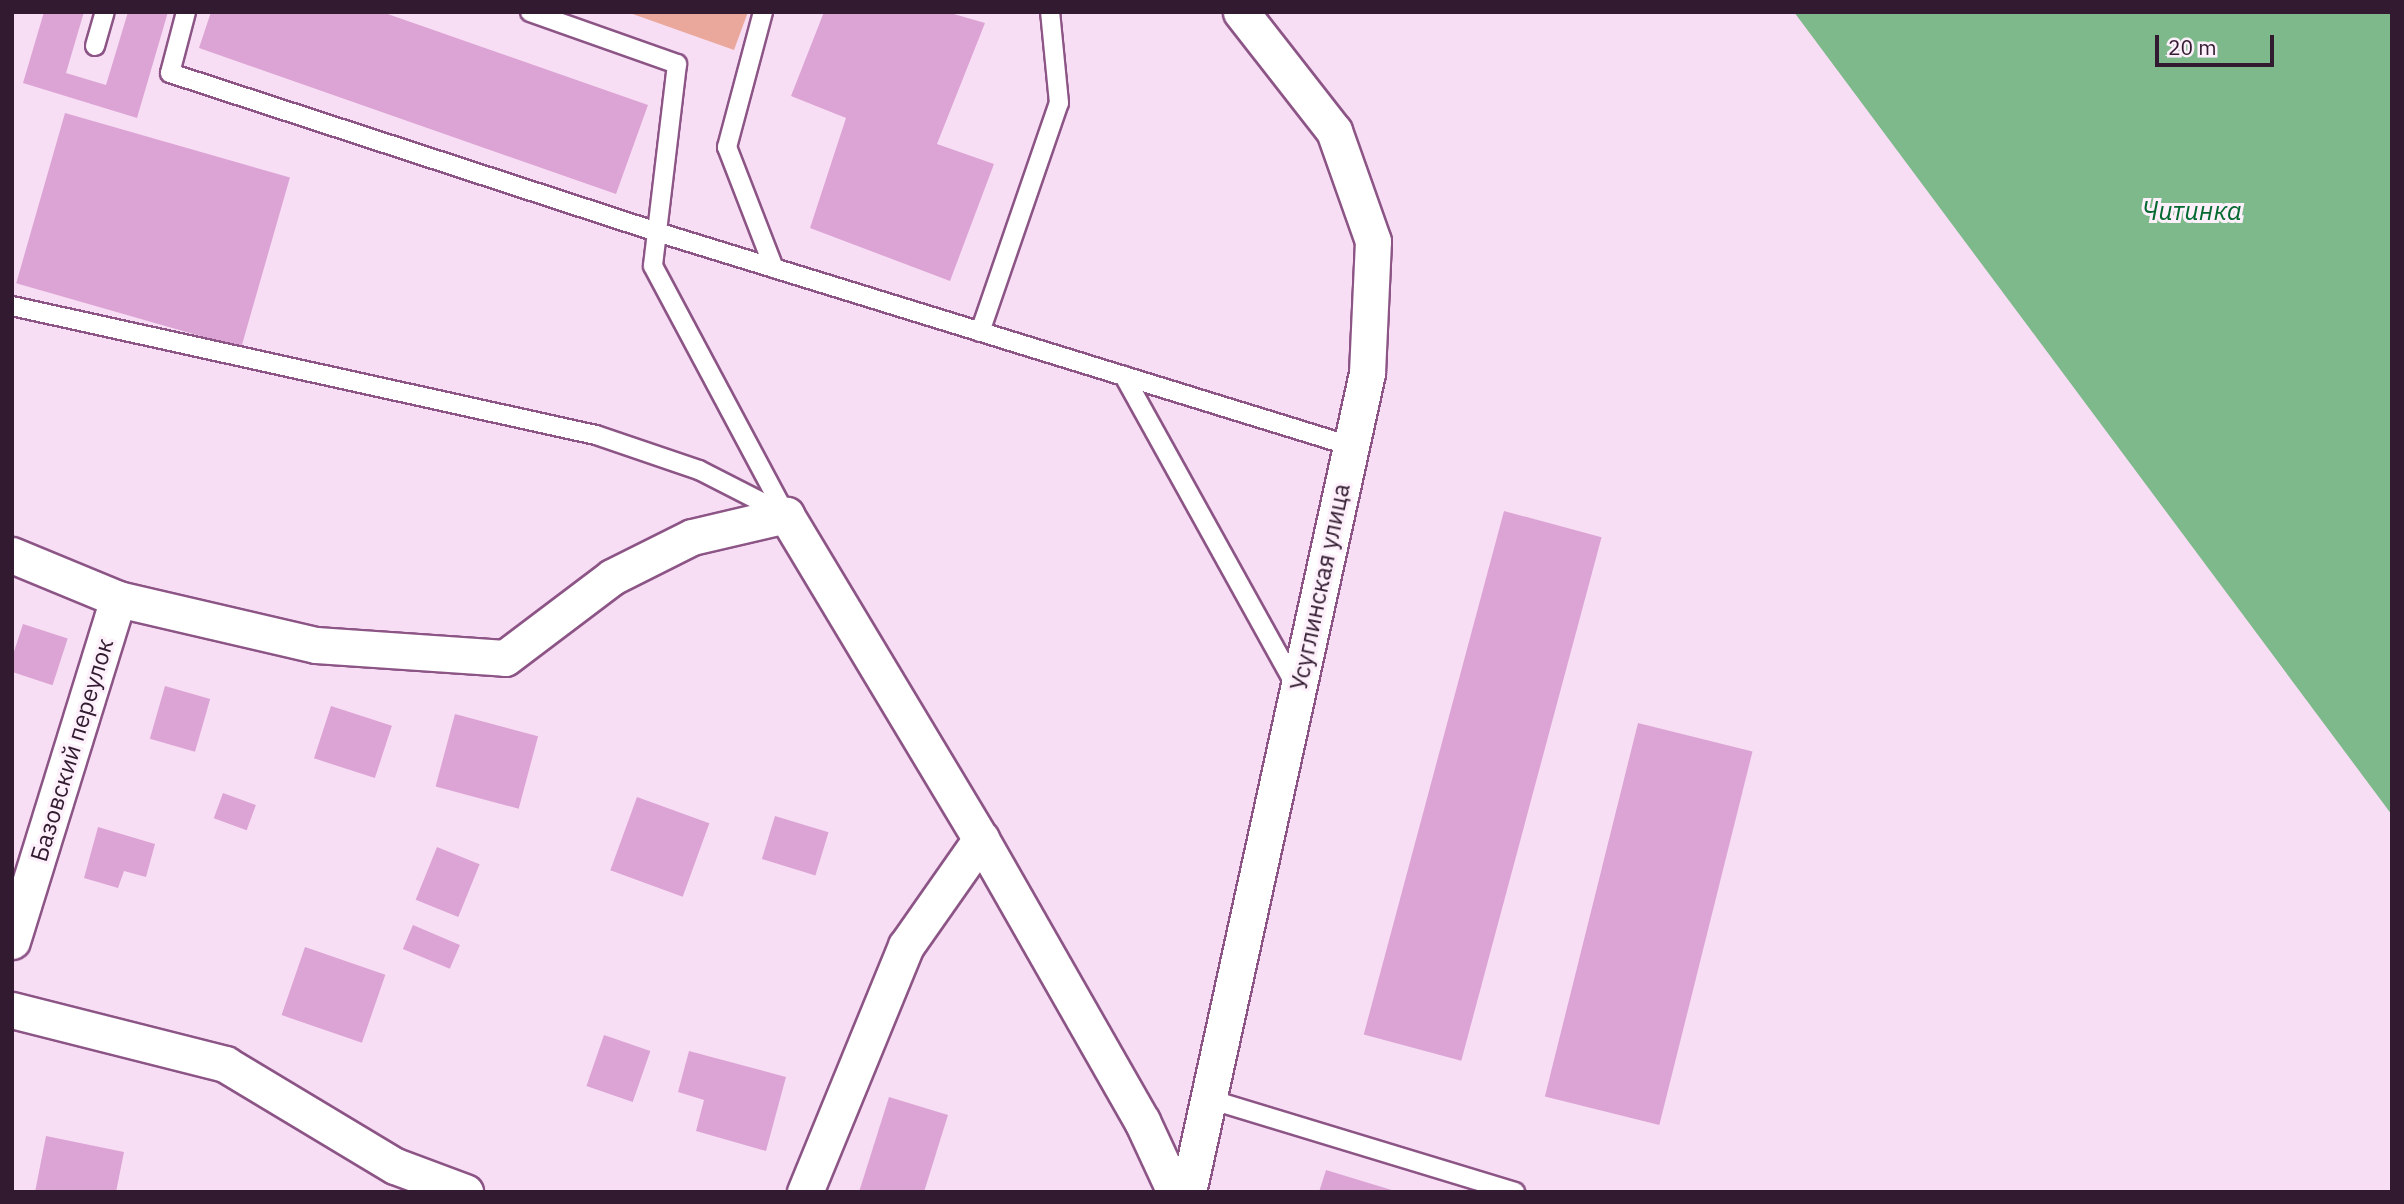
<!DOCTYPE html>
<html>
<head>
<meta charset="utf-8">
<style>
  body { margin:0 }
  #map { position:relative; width:2404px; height:1204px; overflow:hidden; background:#f8def4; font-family:"IBM Plex Sans",sans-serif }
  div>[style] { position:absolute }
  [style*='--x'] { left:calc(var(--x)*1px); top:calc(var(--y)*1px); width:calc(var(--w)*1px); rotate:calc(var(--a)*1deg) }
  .green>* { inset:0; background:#eaa89c }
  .water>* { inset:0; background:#7db98a }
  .building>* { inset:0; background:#dca4d5; transform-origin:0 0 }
  .roads { filter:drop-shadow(2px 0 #8c5586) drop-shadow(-2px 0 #8c5586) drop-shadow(0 2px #8c5586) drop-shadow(0 -2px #8c5586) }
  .service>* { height:18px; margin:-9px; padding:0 9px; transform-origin:9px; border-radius:9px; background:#fff }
  .minor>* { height:35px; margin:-17.5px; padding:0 17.5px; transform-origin:17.5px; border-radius:17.5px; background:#fff }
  span { translate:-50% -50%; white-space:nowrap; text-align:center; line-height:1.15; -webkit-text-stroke:6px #fdf0fb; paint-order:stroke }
  .street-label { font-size:24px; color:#321b30 }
  .water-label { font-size:26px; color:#036930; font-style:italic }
  .frame { position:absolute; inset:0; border:14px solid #321b30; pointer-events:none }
  .scale { position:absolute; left:2155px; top:35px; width:119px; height:32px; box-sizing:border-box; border:4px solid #321b30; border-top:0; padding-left:9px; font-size:21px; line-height:24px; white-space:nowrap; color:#321b30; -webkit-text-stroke:5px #fdf0fb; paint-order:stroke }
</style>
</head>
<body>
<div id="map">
  <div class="green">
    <div style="clip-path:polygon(627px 12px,748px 12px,734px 50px)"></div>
  </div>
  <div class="water">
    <div style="clip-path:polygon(1794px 12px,2392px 12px,2392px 815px)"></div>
  </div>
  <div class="building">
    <div style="clip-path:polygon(44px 12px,84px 12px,66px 73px,106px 85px,128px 12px,168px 12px,137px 118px,23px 83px)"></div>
    <div style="clip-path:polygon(211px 12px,382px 12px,648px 105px,616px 194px,199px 48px)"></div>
    <div style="clip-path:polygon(824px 12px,947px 12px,985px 23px,937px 144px,994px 164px,950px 281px,810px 228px,846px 118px,791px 96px)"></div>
    <div style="left:65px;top:113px;width:234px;height:177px;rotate:16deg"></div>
    <div style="left:1504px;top:511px;width:101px;height:542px;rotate:15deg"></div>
    <div style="left:23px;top:624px;width:47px;height:49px;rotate:18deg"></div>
    <div style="left:165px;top:686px;width:47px;height:55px;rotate:16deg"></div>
    <div style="left:331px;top:706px;width:64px;height:55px;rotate:18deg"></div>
    <div style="left:455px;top:714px;width:86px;height:75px;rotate:15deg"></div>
    <div style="left:1638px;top:723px;width:118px;height:385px;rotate:14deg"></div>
    <div style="left:223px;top:793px;width:35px;height:27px;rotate:20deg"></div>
    <div style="left:637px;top:797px;width:77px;height:78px;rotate:20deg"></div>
    <div style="left:775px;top:816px;width:56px;height:45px;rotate:17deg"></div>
    <div style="clip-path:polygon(98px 827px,155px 844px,146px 877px,124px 871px,118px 888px,84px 878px)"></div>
    <div style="left:437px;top:847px;width:46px;height:57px;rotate:22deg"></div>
    <div style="left:413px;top:925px;width:51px;height:26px;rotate:23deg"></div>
    <div style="left:305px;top:947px;width:85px;height:72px;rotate:19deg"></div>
    <div style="left:604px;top:1035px;width:49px;height:54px;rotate:19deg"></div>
    <div style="clip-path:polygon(689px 1051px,786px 1077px,766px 1151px,696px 1131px,704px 1100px,678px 1092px)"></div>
    <div style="clip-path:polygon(889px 1097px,948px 1115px,924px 1192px,859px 1192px)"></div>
    <div style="clip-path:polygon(46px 1136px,124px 1152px,116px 1192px,35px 1192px)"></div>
    <div style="clip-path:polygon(1326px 1170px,1395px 1191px,1395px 1192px,1319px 1192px)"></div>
  </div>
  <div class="roads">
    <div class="service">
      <div style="--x:186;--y:12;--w:63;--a:104.7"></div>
      <div style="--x:170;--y:73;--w:512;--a:18.08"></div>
      <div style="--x:657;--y:232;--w:726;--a:17.14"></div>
      <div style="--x:530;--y:12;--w:156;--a:19.5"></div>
      <div style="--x:677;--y:64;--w:203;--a:96.8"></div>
      <div style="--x:653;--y:266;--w:282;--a:61.9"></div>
      <div style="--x:763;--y:12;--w:140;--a:104.9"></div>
      <div style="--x:727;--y:147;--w:130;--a:68.8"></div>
      <div style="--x:95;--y:46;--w:35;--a:-74"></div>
      <div style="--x:12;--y:306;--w:598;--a:12.46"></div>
      <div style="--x:596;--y:435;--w:109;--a:18.8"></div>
      <div style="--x:699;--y:470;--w:94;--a:27.1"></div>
      <div style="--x:980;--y:332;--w:242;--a:-71"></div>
      <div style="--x:1059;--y:103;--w:91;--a:-95.6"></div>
      <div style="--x:1124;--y:376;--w:355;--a:61"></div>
      <div style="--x:1209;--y:1099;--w:320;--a:16.9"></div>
    </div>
    <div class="minor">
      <div style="--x:12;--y:555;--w:115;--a:22.5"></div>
      <div style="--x:118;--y:599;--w:203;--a:13.1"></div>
      <div style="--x:316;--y:645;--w:189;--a:3.9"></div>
      <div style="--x:505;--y:658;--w:134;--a:-37.1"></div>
      <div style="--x:612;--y:577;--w:89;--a:-26.6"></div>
      <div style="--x:692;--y:537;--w:97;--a:-13.2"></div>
      <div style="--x:786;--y:515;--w:378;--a:59"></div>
      <div style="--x:981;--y:839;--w:325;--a:60.3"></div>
      <div style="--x:1142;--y:1121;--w:78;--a:65.1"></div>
      <div style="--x:12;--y:941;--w:358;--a:-72.8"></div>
      <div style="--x:12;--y:1010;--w:220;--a:14.2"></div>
      <div style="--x:225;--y:1064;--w:198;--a:31"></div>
      <div style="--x:395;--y:1166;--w:75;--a:20.4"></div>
      <div style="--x:805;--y:1192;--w:266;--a:-67.7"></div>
      <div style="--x:906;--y:946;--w:131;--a:-55"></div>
      <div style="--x:1188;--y:1192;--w:838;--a:-77.67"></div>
      <div style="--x:1367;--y:373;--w:132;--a:-87.4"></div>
      <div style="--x:1373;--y:241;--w:117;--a:-109.5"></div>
      <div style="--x:1334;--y:131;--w:151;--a:-128"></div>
    </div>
  </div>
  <div class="street-label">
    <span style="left:1320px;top:587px;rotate:-78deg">Усуглинская улица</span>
    <span style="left:72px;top:750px;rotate:-73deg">Базовский переулок</span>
  </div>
  <div class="water-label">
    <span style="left:2192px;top:211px">Читинка</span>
  </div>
  <div class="frame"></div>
  <div class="scale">20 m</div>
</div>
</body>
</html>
